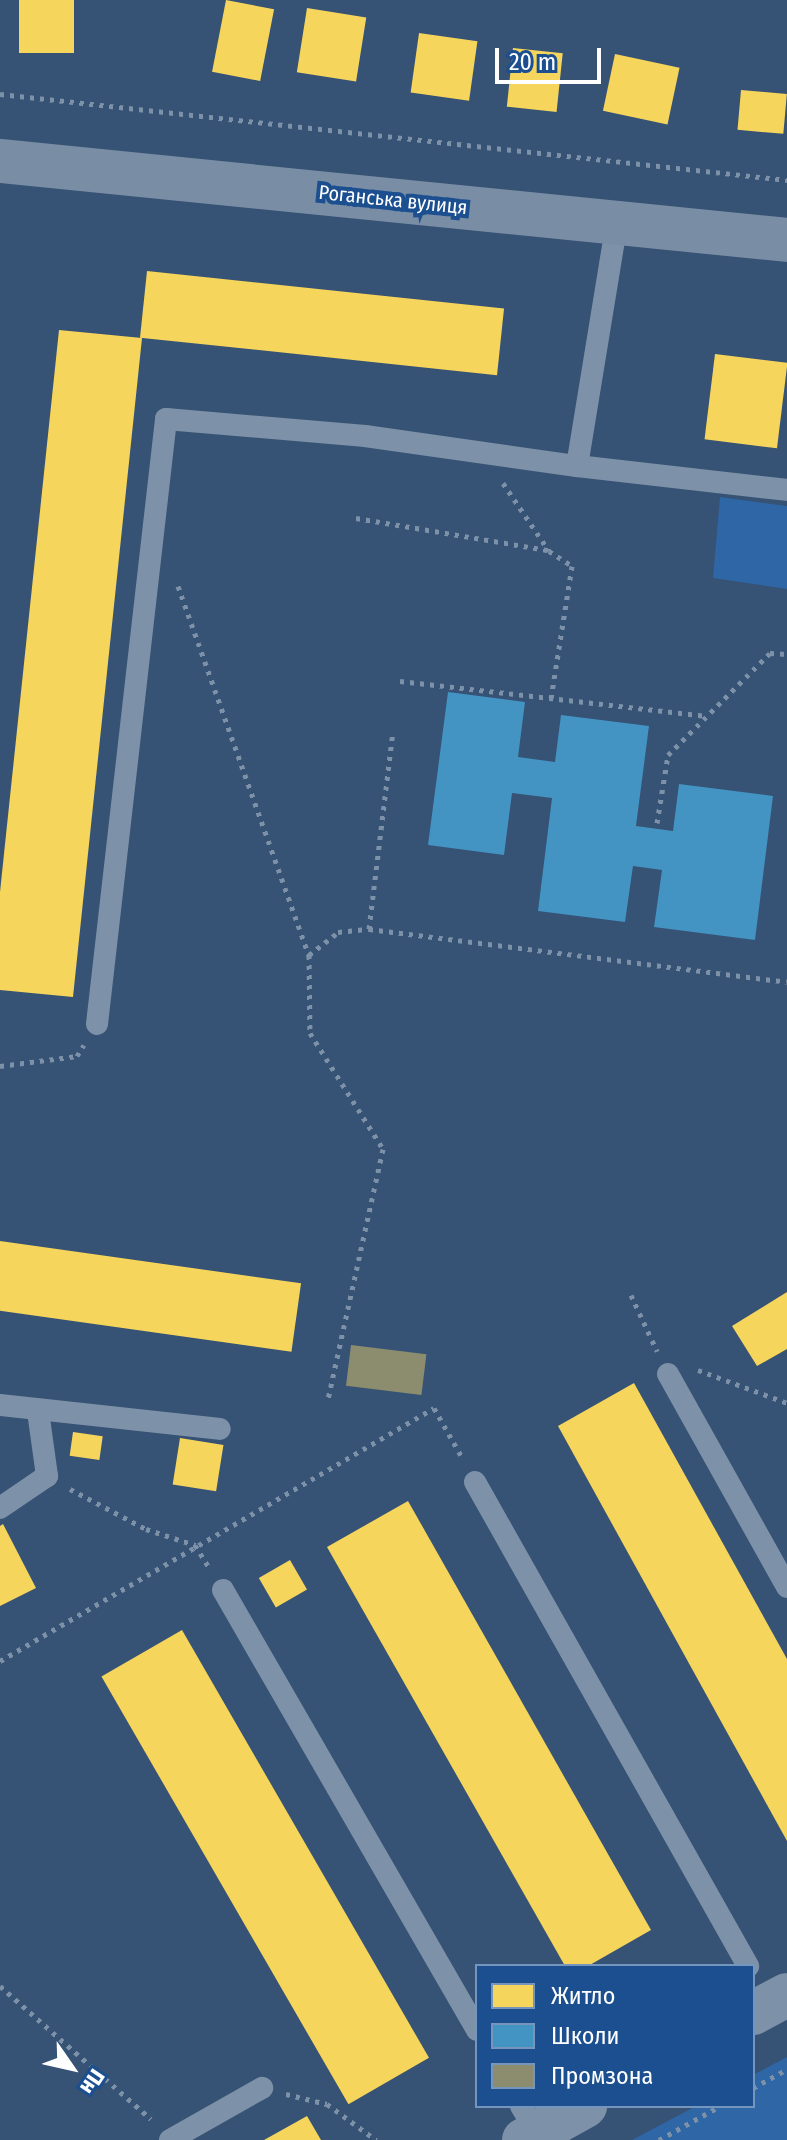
<!DOCTYPE html>
<html>
<head>
<meta charset="utf-8">
<style>
  body { margin:0 }
  #map { position:relative; width:787px; height:2140px; overflow:hidden; background:#365274; font-family:"Fira Sans Condensed",sans-serif }
  div>[style] { position:absolute }
  [style*='--x'] { left:calc(var(--x)*1px); top:calc(var(--y)*1px); width:calc(var(--w)*1px); rotate:calc(var(--a)*1deg) }
  .green>* { inset:0; background:#2f66a5 }
  .homes>* { inset:0; background:#f6d55c; transform-origin:0 0 }
  .schools>* { inset:0; background:#4393c3 }
  .industry>* { inset:0; background:#8c8c6e; transform-origin:0 0 }
  .path>* { height:5px; margin-top:-2.5px; transform-origin:0; background:repeating-linear-gradient(90deg,#7d92a8 0 4px,transparent 0 10px) }
  .service>* { height:22px; margin:-11px; padding:0 11px; transform-origin:11px; border-radius:11px; background:#7d92a8 }
  .tertiary>* { height:44px; margin:-22px; padding:0 22px; transform-origin:22px; border-radius:22px; background:#7d92a8 }
  .secondary>* { height:44px; margin:-22px; padding:0 22px; transform-origin:22px; border-radius:22px; background:#798da4 }
  span { translate:-50% -50%; white-space:nowrap; text-align:center; line-height:1.15; -webkit-text-stroke:8px #1b4f8f; paint-order:stroke }
  .street-label { font-size:20px; color:#fff }
  .legend { position:absolute; left:475px; top:1964px; width:280px; height:144px; box-sizing:border-box; background:#1b4f8f; border:2px solid #7695bc; margin:0; padding:10px 14px; list-style:none; font-size:24px; color:#fff }
  .legend li { display:flex; align-items:center; gap:16px; height:40px }
  .legend b { width:40px; border:2px solid #7695bc }
  .north { position:absolute; left:32px; top:2028px; width:80px; height:80px; -webkit-text-stroke:6px #1b4f8f; paint-order:stroke; rotate:124deg; font-size:22px; font-weight:700; line-height:32px; text-align:center; color:#fff }
  .north::after { content:''; display:block; margin:auto; width:28px; height:36px; background:#fff; clip-path:polygon(50% 0,100% 100%,50% 72%,0 100%) }
  .scale { position:absolute; left:495px; top:48px; width:106px; height:36px; box-sizing:border-box; border:4px solid #fff; border-top:0; padding-left:10px; font-size:24px; line-height:28px; white-space:nowrap; color:#fff; -webkit-text-stroke:6px #1b4f8f; paint-order:stroke }
</style>
</head>
<body>
<div id="map">
  <div class="green">
    <div style="clip-path:polygon(720px 497px,787px 506px,787px 589px,713px 578px)"></div>
    <div style="clip-path:polygon(787px 2057px,787px 2140px,632px 2140px,696px 2106px,753px 2106px,753px 2075px)"></div>
  </div>
  <div class="homes">
    <div style="left:19px;top:0;width:55px;height:53px"></div>
    <div style="left:226px;top:0;width:49px;height:73px;rotate:11deg"></div>
    <div style="left:307px;top:8px;width:60px;height:65px;rotate:9deg"></div>
    <div style="left:419px;top:33px;width:59px;height:60px;rotate:8deg"></div>
    <div style="left:513px;top:48px;width:50px;height:59px;rotate:6deg"></div>
    <div style="left:615px;top:54px;width:66px;height:58px;rotate:12deg"></div>
    <div style="left:741px;top:90px;width:46px;height:40px;rotate:5deg"></div>
    <div style="left:147px;top:271px;width:359px;height:67px;rotate:6deg"></div>
    <div style="clip-path:polygon(59px 330px,142px 338px,73px 997px,0 990px,0 892px)"></div>
    <div style="left:715px;top:354px;width:73px;height:86px;rotate:7deg"></div>
    <div style="left:0;top:1241px;width:304px;height:69px;rotate:8deg"></div>
    <div style="clip-path:polygon(787px 1292px,787px 1349px,757px 1366px,732px 1326px)"></div>
    <div style="clip-path:polygon(634px 1383px,787px 1659px,787px 1841px,558px 1426px)"></div>
    <div style="left:73px;top:1432px;width:30px;height:24px;rotate:8deg"></div>
    <div style="left:180px;top:1438px;width:44px;height:47px;rotate:9deg"></div>
    <div style="clip-path:polygon(408px 1501px,651px 1930px,588px 1966px,565px 1966px,327px 1547px)"></div>
    <div style="clip-path:polygon(3px 1524px,36px 1588px,0 1606px,0 1526px)"></div>
    <div style="left:290px;top:1560px;width:34px;height:36px;rotate:60deg"></div>
    <div style="left:182px;top:1630px;width:494px;height:93px;rotate:60deg"></div>
    <div style="clip-path:polygon(307px 2116px,321px 2140px,264px 2140px)"></div>
  </div>
  <div class="schools">
    <div style="clip-path:polygon(448px 692px,525px 702px,518px 757px,555px 762px,561px 715px,649px 726px,636px 826px,673px 831px,679px 784px,773px 796px,755px 940px,654px 927px,662px 870px,633px 866px,625px 922px,538px 911px,552px 798px,512px 793px,504px 855px,428px 845px)"></div>
  </div>
  <div class="industry">
    <div style="left:351px;top:1345px;width:76px;height:41px;rotate:7deg"></div>
  </div>
  <div class="path">
    <div style="--x:0;--y:94;--w:792;--a:6.24"></div>
    <div style="--x:503;--y:483;--w:82;--a:55.9"></div>
    <div style="--x:549;--y:551;--w:27;--a:33"></div>
    <div style="--x:572;--y:566;--w:134;--a:99"></div>
    <div style="--x:356;--y:518;--w:195;--a:9.5"></div>
    <div style="--x:178;--y:586;--w:392;--a:70.5"></div>
    <div style="--x:309;--y:955;--w:78;--a:89.3"></div>
    <div style="--x:310;--y:1033;--w:137;--a:57.8"></div>
    <div style="--x:383;--y:1149;--w:256;--a:102.4"></div>
    <div style="--x:400;--y:681;--w:309;--a:6.5"></div>
    <div style="--x:657;--y:823;--w:69;--a:-80.8"></div>
    <div style="--x:668;--y:755;--w:144;--a:-45"></div>
    <div style="--x:770;--y:653;--w:17;--a:3"></div>
    <div style="--x:369;--y:929;--w:198;--a:-83.1"></div>
    <div style="--x:309;--y:955;--w:37;--a:-38"></div>
    <div style="--x:338;--y:932;--w:31;--a:-6"></div>
    <div style="--x:369;--y:929;--w:421;--a:7.2"></div>
    <div style="--x:0;--y:1066;--w:78;--a:-7.4"></div>
    <div style="--x:77;--y:1056;--w:13;--a:-58"></div>
    <div style="--x:631;--y:1295;--w:62;--a:65.1"></div>
    <div style="--x:698;--y:1370;--w:95;--a:20.3"></div>
    <div style="--x:70;--y:1489;--w:86;--a:27.8"></div>
    <div style="--x:146;--y:1529;--w:52;--a:18.1"></div>
    <div style="--x:195;--y:1545;--w:25;--a:58"></div>
    <div style="--x:0;--y:1661;--w:502;--a:-30.24"></div>
    <div style="--x:434;--y:1408;--w:56;--a:60.3"></div>
    <div style="--x:0;--y:1986;--w:201;--a:41.4"></div>
    <div style="--x:753;--y:2088;--w:39;--a:-29"></div>
    <div style="--x:286;--y:2094;--w:42;--a:13.7"></div>
    <div style="--x:327;--y:2104;--w:61;--a:36.3"></div>
    <div style="--x:659;--y:2140;--w:70;--a:-29.1"></div>
  </div>
  <div class="service">
    <div style="--x:577;--y:466;--w:211;--a:6.5"></div>
    <div style="--x:97;--y:1024;--w:609;--a:-83.49"></div>
    <div style="--x:166;--y:419;--w:200;--a:4.9"></div>
    <div style="--x:365;--y:436;--w:214;--a:8.1"></div>
    <div style="--x:577;--y:466;--w:246;--a:-80.7"></div>
    <div style="--x:668;--y:1374;--w:244;--a:60.8"></div>
    <div style="--x:0;--y:1405;--w:221;--a:6.2"></div>
    <div style="--x:475;--y:1482;--w:556;--a:60.57"></div>
    <div style="--x:0;--y:1508;--w:57;--a:-34.2"></div>
    <div style="--x:47;--y:1476;--w:66;--a:-97.9"></div>
    <div style="--x:223;--y:1590;--w:508;--a:60"></div>
    <div style="--x:521;--y:2106;--w:31;--a:59"></div>
    <div style="--x:170;--y:2140;--w:106;--a:-29.5"></div>
  </div>
  <div class="tertiary">
    <div style="--x:753;--y:2013;--w:38;--a:-28"></div>
    <div style="--x:524;--y:2140;--w:70;--a:-29.1"></div>
  </div>
  <div class="secondary">
    <div style="--x:0;--y:161;--w:791;--a:5.73"></div>
  </div>
  <div class="street-label">
    <span style="left:393px;top:200px;rotate:6deg">Роганська вулиця</span>
  </div>
  <ul class="legend">
  <li><b style="height:22px;background:#f6d55c"></b>Житло</li>
  <li><b style="height:22px;background:#4393c3"></b>Школи</li>
  <li><b style="height:22px;background:#8c8c6e"></b>Промзона</li>
  </ul>
  <div class="north">Пн</div>
  <div class="scale">20 m</div>
</div>
</body>
</html>
